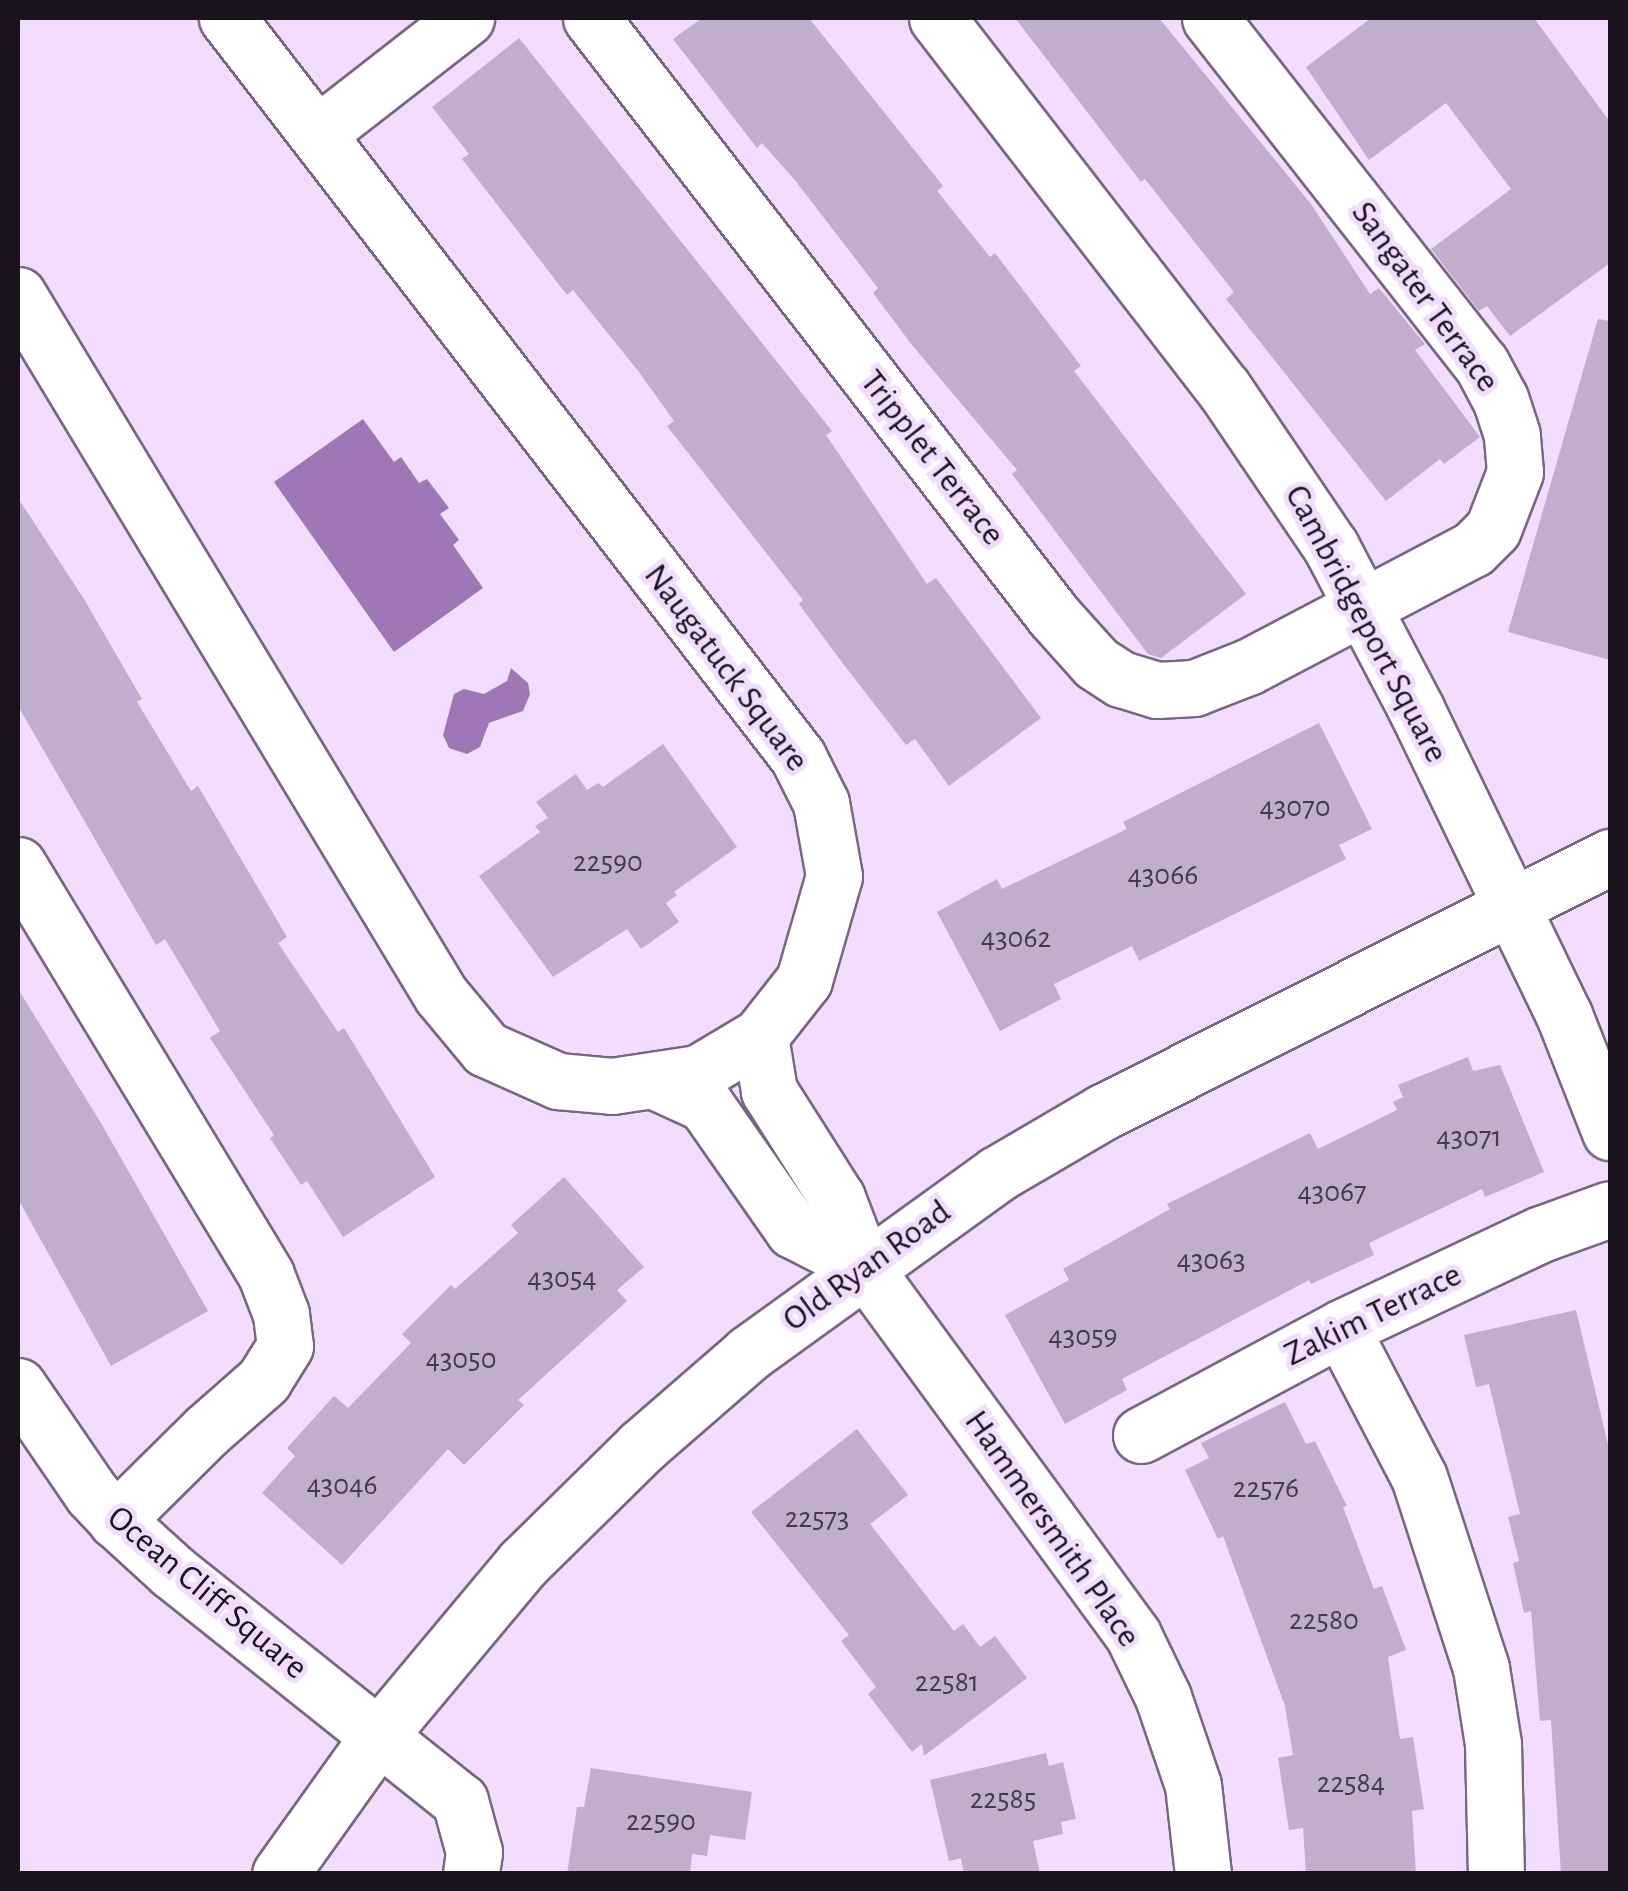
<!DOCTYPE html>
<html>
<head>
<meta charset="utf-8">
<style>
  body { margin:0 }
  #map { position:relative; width:1628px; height:1891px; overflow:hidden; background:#f2ddfe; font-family:"Alegreya Sans",sans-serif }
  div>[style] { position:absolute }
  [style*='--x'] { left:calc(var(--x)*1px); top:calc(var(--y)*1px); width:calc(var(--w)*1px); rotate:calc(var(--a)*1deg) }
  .water>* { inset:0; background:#a077b6 }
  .building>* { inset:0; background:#c1adcc }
  .roads { filter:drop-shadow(2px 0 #786682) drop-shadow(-2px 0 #786682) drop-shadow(0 2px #786682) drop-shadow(0 -2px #786682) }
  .minor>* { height:55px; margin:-27.5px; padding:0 27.5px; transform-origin:27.5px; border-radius:27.5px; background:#fff }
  span { translate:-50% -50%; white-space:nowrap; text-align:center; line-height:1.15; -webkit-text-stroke:10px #f2ddfe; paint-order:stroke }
  .number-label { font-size:30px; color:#443a4a }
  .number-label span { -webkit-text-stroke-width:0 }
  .street-label { font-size:35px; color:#1a131e }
  .frame { position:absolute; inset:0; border:20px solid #1a131e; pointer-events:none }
</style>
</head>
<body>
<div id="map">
  <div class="water">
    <div style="clip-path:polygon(363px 419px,394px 462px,401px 457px,419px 483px,427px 479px,449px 508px,440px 514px,459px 540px,453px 545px,483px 588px,394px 652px,274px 482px)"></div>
    <div style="clip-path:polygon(511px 668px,528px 683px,530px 694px,523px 711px,489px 723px,480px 747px,467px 754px,449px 748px,443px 735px,454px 694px,464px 689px,484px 694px,507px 681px)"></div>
  </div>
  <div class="building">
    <div style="clip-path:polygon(702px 18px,809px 18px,943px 186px,937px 191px,990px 257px,995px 253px,1081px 366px,1074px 371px,1246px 594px,1161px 658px,1148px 654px,1012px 474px,1017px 470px,912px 345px,873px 293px,878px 288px,794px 179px,762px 143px,757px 148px,673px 39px)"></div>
    <div style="clip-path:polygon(1015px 18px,1159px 18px,1311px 204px,1370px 294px,1379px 288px,1425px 344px,1415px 350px,1480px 437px,1444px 464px,1440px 459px,1386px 501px,1226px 299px,1234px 292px,1145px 179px,1141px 182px)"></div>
    <div style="clip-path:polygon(1371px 18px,1534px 18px,1610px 122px,1610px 263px,1510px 336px,1487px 306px,1479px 311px,1431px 249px,1511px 189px,1458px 119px,1446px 103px,1369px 160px,1306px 67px)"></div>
    <div style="clip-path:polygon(519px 38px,832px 431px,826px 435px,927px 584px,936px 578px,1041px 718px,949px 786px,915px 739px,906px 745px,838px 657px,799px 604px,803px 600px,667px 426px,674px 421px,639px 372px,573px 290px,567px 295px,462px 159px,469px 154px,432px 107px)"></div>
    <div style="clip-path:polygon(1598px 319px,1610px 321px,1610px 660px,1508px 632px)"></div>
    <div style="clip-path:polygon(18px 498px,84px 599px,142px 699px,137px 702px,191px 791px,198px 786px,287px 937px,278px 943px,338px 1032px,344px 1028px,435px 1177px,343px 1237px,307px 1181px,301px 1185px,270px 1138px,274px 1135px,210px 1038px,220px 1031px,165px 939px,156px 945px,18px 706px)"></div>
    <div style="clip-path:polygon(1319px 723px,1372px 829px,1339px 845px,1346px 859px,1139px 961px,1132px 946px,1054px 984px,1061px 999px,1000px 1031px,937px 912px,997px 879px,1002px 889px,1127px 829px,1123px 822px)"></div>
    <div style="clip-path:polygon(663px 744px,737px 847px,674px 892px,677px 895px,666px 903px,679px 922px,641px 949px,627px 929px,553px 977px,479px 876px,540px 832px,535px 826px,548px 818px,536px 802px,576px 774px,587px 790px,598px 783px,603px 787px)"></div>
    <div style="clip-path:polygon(18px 989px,101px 1123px,208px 1311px,111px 1366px,18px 1199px)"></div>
    <div style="clip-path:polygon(1468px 1057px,1473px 1071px,1500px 1065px,1544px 1172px,1485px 1197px,1482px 1189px,1369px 1243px,1374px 1255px,1311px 1284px,1309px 1280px,1122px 1379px,1127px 1390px,1065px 1424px,1005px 1315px,1069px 1280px,1063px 1269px,1170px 1209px,1167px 1204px,1310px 1133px,1318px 1149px,1397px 1110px,1393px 1102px,1403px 1097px,1398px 1085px)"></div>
    <div style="clip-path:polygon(564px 1177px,644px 1267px,617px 1290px,627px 1301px,518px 1400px,524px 1405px,464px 1465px,448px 1449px,342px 1565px,262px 1493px,295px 1456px,287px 1448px,334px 1396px,348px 1408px,411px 1343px,402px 1334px,451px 1285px,455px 1289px,518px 1233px,511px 1225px)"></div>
    <div style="clip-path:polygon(1576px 1310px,1610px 1453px,1610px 1874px,1561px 1874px,1551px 1720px,1540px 1721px,1531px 1611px,1524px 1613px,1513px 1563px,1519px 1561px,1508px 1517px,1520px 1514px,1489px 1384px,1476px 1387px,1464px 1335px)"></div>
    <div style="clip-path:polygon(1285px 1402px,1306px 1444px,1315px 1441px,1347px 1506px,1343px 1507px,1374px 1589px,1382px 1586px,1406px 1650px,1388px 1657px,1400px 1739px,1413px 1737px,1424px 1809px,1412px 1811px,1416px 1874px,1306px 1874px,1303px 1828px,1289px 1830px,1278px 1758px,1293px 1755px,1285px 1706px,1223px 1536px,1218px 1539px,1185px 1470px,1209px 1458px,1201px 1443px)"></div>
    <div style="clip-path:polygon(857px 1429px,908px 1495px,870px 1524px,954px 1631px,963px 1624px,980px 1647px,995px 1636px,1027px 1678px,924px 1756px,922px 1744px,912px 1752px,868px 1694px,876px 1687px,841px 1641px,849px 1635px,751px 1512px)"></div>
    <div style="clip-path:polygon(1046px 1753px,1049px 1766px,1063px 1762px,1076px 1819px,1061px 1822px,1063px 1834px,1033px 1841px,1040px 1874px,964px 1874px,961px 1858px,949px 1861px,930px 1780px)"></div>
    <div style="clip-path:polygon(591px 1768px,752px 1792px,745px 1840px,710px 1835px,707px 1856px,692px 1854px,690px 1874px,567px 1874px,577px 1807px,584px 1807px)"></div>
  </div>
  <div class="roads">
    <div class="minor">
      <div style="--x:591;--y:18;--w:755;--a:52.26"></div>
      <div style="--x:1053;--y:615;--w:64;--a:48.1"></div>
      <div style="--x:1096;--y:663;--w:30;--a:33"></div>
      <div style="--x:1121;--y:679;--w:38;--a:17"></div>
      <div style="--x:1157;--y:690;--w:37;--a:-3"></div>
      <div style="--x:1194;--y:688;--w:58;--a:-21.3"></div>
      <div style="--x:1248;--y:667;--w:254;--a:-27.7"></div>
      <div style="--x:1473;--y:549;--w:28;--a:-45"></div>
      <div style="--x:1493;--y:529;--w:61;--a:-68.9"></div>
      <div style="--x:1515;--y:472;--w:37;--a:-95"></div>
      <div style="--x:1512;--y:435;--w:38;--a:-108"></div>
      <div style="--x:1500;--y:399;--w:40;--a:-118"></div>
      <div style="--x:1481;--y:364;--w:439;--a:-128.1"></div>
      <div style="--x:937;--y:18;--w:469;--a:52.3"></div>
      <div style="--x:1224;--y:389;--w:191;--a:55.9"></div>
      <div style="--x:1331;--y:547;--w:183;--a:62.3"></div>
      <div style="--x:1416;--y:709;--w:340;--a:64.2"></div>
      <div style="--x:1564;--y:1015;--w:126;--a:68.5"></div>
      <div style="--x:317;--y:134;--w:189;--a:-37.9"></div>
      <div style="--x:18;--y:295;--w:818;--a:58.86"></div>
      <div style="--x:441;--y:995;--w:70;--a:50.2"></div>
      <div style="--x:486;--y:1049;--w:79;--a:24"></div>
      <div style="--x:558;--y:1081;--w:54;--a:5.3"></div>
      <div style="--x:612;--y:1086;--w:87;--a:-8.6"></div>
      <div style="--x:698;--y:1073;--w:72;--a:-30.8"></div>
      <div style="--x:760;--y:1036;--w:71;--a:-51.8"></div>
      <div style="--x:804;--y:980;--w:108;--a:-73.9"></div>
      <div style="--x:834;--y:876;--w:74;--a:-100.1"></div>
      <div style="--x:821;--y:803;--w:51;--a:-116.6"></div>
      <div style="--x:798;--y:757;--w:934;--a:-127.69"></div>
      <div style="--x:18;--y:865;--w:479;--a:58.8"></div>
      <div style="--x:266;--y:1275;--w:42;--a:69"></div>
      <div style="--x:281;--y:1314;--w:32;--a:83"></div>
      <div style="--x:285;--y:1346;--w:40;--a:122"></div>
      <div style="--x:264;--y:1380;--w:77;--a:138.7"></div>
      <div style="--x:206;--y:1431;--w:127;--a:135.3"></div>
      <div style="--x:760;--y:1036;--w:56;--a:80.7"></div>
      <div style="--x:769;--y:1091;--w:127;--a:57.6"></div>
      <div style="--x:837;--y:1198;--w:73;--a:69.1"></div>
      <div style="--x:863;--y:1266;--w:457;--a:53.8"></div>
      <div style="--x:1133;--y:1635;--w:69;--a:64.2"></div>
      <div style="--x:1163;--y:1697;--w:93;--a:71.2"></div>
      <div style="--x:1193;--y:1785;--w:90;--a:83.6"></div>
      <div style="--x:657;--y:1082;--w:53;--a:24.6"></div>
      <div style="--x:705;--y:1104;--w:154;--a:55.1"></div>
      <div style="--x:793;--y:1230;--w:79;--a:27.2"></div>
      <div style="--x:1341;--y:1328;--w:168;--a:62.4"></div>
      <div style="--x:1419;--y:1477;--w:201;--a:72"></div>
      <div style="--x:1481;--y:1668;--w:77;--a:81"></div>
      <div style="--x:1493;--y:1744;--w:130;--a:88.7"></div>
      <div style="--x:18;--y:1386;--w:131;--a:55.6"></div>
      <div style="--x:92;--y:1494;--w:35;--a:47"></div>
      <div style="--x:116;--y:1520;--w:77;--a:42.4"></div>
      <div style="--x:173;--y:1572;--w:367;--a:38.6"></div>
      <div style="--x:460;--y:1801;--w:53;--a:74.6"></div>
      <div style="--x:474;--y:1852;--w:22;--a:98"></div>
      <div style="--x:1141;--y:1435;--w:227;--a:-28.1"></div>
      <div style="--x:1341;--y:1328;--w:221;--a:-25.2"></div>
      <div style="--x:1541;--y:1234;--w:73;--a:-19.9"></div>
      <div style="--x:280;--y:1874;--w:172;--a:-54.5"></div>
      <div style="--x:380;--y:1734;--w:223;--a:-50.1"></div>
      <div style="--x:523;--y:1563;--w:165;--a:-44.5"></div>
      <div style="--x:641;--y:1447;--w:143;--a:-41"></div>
      <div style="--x:749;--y:1353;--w:306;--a:-35.8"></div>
      <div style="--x:997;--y:1174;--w:123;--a:-30.3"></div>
      <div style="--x:1103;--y:1112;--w:568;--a:-26.7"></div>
    </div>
  </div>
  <div class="number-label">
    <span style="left:1295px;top:807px">43070</span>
    <span style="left:608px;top:862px">22590</span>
    <span style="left:1163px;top:875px">43066</span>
    <span style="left:1016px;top:938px">43062</span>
    <span style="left:1469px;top:1137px">43071</span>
    <span style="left:1332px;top:1192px">43067</span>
    <span style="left:1211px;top:1260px">43063</span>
    <span style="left:562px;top:1278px">43054</span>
    <span style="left:1083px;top:1336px">43059</span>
    <span style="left:461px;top:1359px">43050</span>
    <span style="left:342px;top:1485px">43046</span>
    <span style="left:1266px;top:1488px">22576</span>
    <span style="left:817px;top:1518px">22573</span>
    <span style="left:1324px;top:1620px">22580</span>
    <span style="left:947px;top:1682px">22581</span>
    <span style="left:1351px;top:1783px">22584</span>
    <span style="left:1003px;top:1799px">22585</span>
    <span style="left:661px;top:1821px">22590</span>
  </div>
  <div class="street-label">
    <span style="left:1425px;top:297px;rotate:54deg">Sangater Terrace</span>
    <span style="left:932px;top:458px;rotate:52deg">Tripplet Terrace</span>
    <span style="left:1366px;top:624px;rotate:62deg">Cambridgeport Square</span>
    <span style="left:726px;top:668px;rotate:53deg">Naugatuck Square</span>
    <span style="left:867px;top:1266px;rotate:-36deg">Old Ryan Road</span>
    <span style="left:1373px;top:1315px;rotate:-26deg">Zakim Terrace</span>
    <span style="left:1052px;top:1529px;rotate:55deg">Hammersmith Place</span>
    <span style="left:207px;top:1593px;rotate:40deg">Ocean Cliff Square</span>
  </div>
  <div class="frame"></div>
</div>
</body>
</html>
